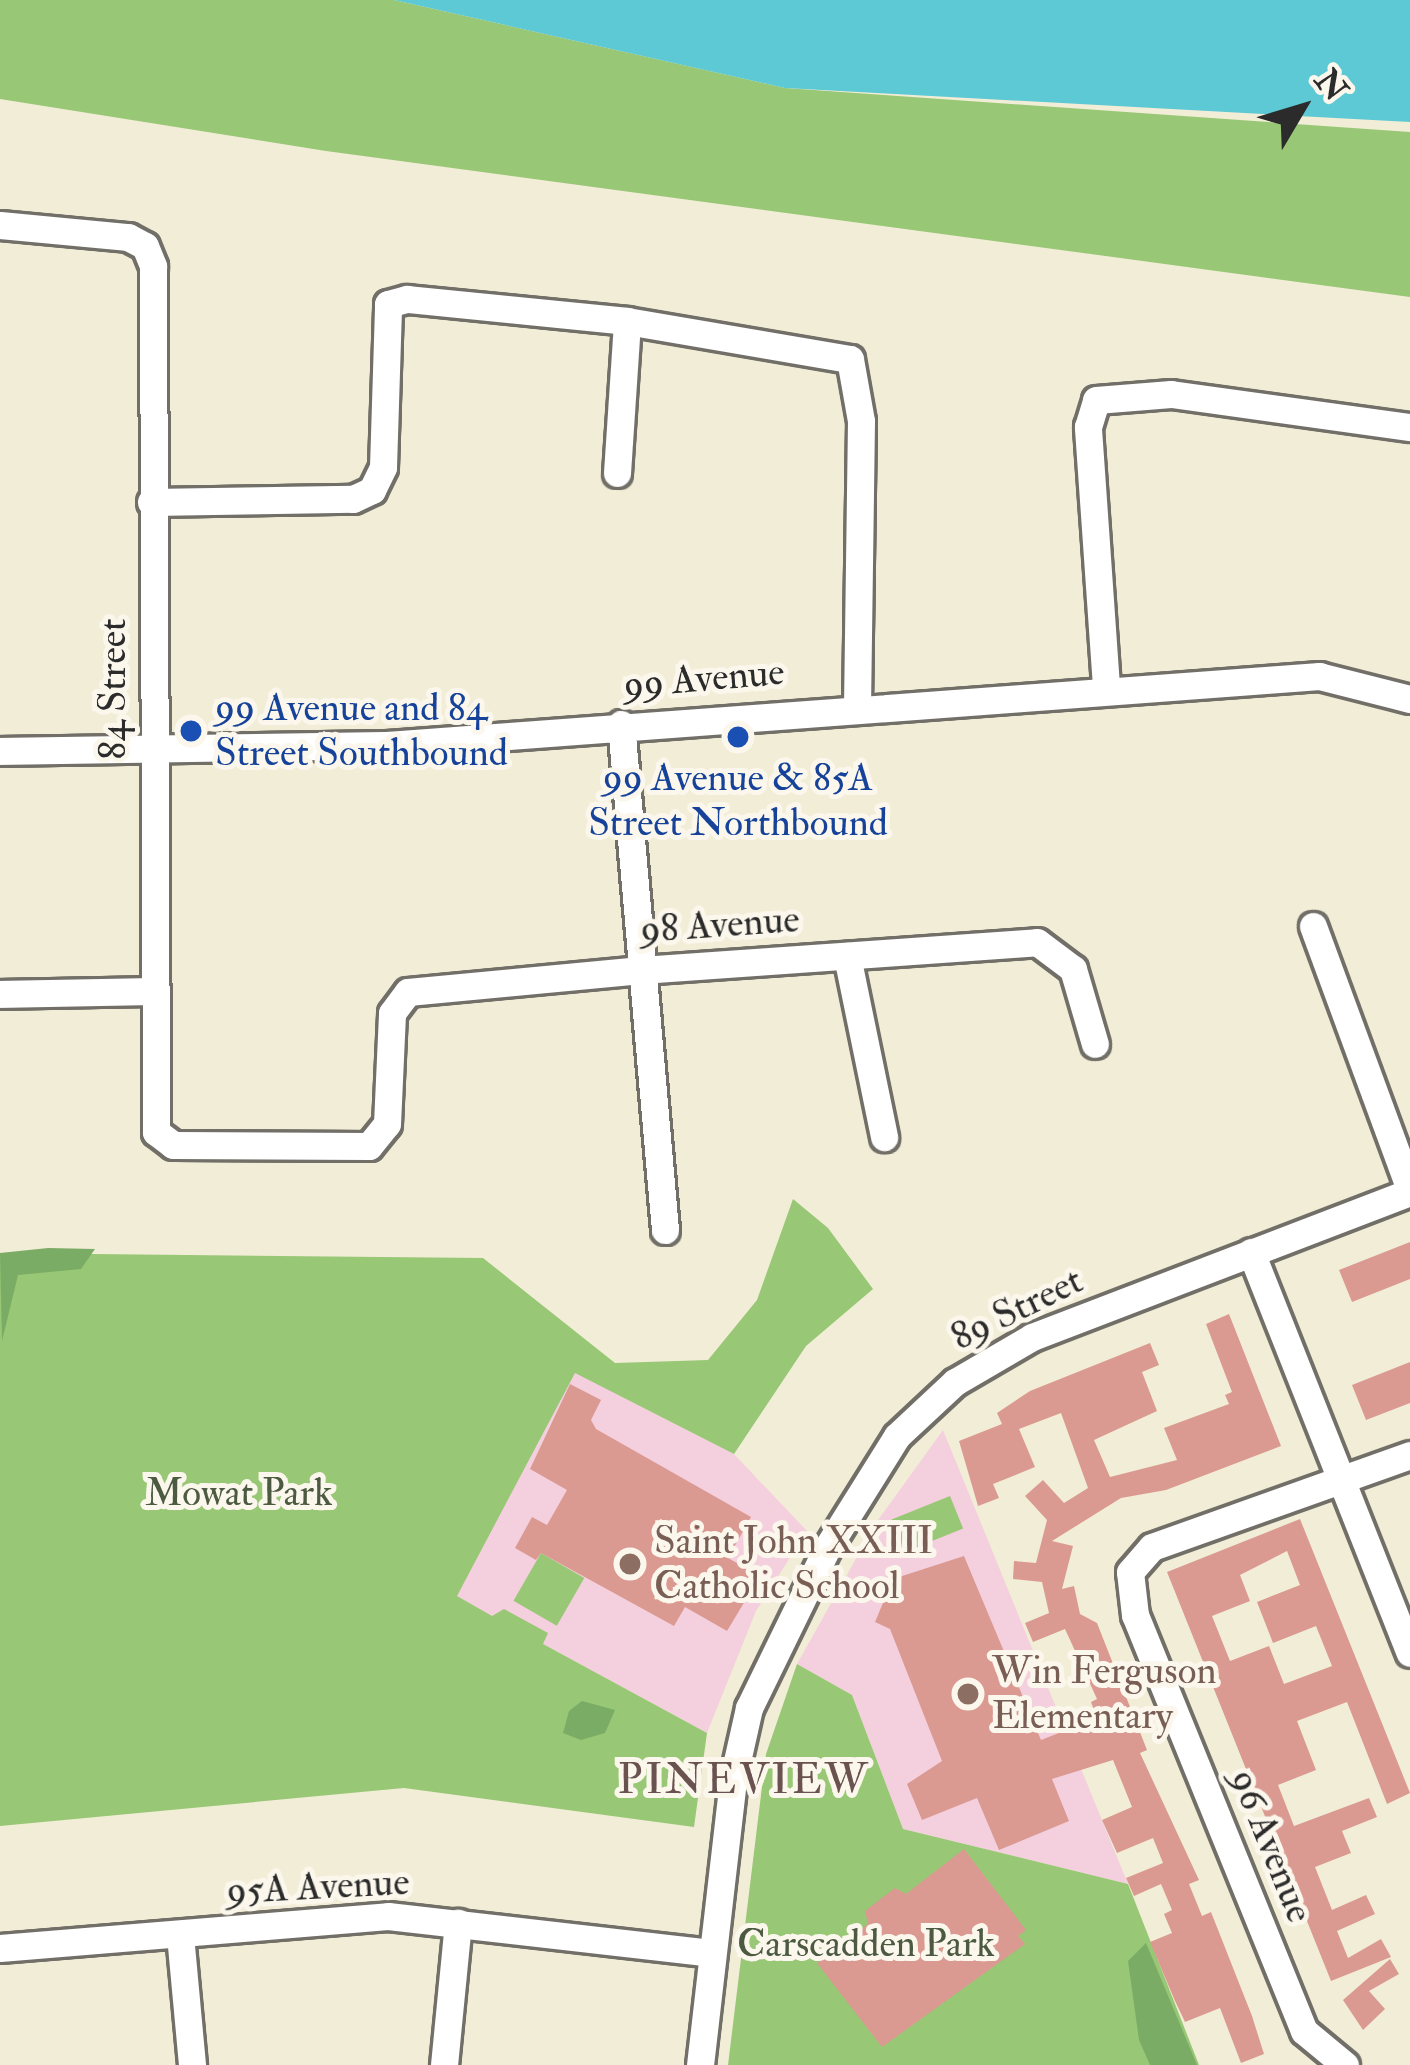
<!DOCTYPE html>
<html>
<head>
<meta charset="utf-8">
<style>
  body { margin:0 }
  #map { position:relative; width:1410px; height:2065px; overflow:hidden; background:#f2edd7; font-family:"IM FELL Double Pica",serif }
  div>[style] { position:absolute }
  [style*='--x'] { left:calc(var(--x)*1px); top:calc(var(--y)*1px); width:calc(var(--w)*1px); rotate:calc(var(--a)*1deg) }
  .built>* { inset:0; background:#f4cfdd }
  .green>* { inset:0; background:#98c775; transform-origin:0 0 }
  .forest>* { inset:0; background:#7aac66 }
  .water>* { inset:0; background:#5cc9d4 }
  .building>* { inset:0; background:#db9a91 }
  .roads { filter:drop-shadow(3px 0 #716f67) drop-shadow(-3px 0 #716f67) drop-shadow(0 3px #716f67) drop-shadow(0 -3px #716f67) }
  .minor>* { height:27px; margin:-13.5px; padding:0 13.5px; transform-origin:13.5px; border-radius:13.5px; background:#fff }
  .dots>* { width:33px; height:33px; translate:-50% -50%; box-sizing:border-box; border:6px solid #fbf7ec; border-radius:50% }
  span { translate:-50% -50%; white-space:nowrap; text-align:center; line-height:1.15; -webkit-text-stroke:10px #fbf7ec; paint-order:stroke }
  .street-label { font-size:39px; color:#2b2b2b }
  .transit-label { font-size:39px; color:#164399 }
  .left { translate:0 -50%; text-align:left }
  .park-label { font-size:39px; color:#4c5a41 }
  .education-label { font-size:39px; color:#785e54 }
  .neighbourhood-label { font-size:42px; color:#69524f; letter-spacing:3px }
  .north { position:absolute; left:1242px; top:48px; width:120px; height:120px; -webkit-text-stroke:9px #fbf7ec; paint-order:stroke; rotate:52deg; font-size:33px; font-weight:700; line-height:48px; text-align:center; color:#2b2b2b }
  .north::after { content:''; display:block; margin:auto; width:42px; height:54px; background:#2b2b2b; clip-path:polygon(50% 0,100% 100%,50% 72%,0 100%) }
</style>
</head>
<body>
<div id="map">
  <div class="built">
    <div style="clip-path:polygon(572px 1371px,734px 1454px,807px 1531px,756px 1611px,707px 1733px,456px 1597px)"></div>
    <div style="clip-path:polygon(943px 1430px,1128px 1884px,903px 1829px,852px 1695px,797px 1664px,876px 1523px)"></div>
  </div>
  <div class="green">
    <div style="clip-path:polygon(0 0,394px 0,785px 88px,1410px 132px,1410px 297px,326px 151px,0 99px)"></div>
    <div style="clip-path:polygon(793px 1199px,828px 1228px,873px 1289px,806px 1346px,734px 1454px,575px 1373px,457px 1596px,492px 1616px,504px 1609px,548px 1633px,543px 1644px,707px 1733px,694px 1827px,404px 1788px,0 1826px,0 1253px,483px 1258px,615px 1363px,708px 1360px,757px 1300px)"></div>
    <div style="left:950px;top:1496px;width:35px;height:63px;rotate:68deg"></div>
    <div style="left:541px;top:1553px;width:50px;height:55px;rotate:30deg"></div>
    <div style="clip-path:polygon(797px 1664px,852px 1695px,903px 1829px,1128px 1884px,1199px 2065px,728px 2065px,766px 1754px)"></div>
  </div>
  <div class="forest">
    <div style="clip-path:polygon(48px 1248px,95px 1249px,81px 1269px,18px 1275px,2px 1341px,0 1253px)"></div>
    <div style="clip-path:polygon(582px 1701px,615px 1710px,605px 1733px,581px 1740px,563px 1733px,569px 1711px)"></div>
    <div style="clip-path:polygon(1146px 1943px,1197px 2065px,1150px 2065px,1139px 2040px,1128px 1961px)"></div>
  </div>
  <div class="water">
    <div style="clip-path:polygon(394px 0,1410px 0,1410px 122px,785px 88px)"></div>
  </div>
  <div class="building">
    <div style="clip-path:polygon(1410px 1242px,1410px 1279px,1352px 1302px,1339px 1270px)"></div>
    <div style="clip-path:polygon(1229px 1314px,1281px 1446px,1166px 1490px,1121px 1498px,1052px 1541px,1073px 1546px,1062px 1589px,1074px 1586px,1080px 1614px,1097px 1623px,1147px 1750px,1140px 1753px,1199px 1880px,1189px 1884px,1202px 1916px,1211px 1912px,1252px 2016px,1264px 2054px,1241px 2063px,1220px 2008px,1185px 2022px,1175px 2001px,1150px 1942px,1172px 1933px,1164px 1914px,1172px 1910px,1161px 1884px,1134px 1896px,1126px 1878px,1163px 1863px,1153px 1838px,1117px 1853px,1102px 1820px,1132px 1807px,1113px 1760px,1052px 1779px,1069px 1821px,999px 1850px,977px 1798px,922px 1820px,907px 1784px,942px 1761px,890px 1629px,875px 1622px,893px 1579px,964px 1556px,1041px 1740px,1097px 1718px,1091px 1702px,1097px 1699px,1065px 1629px,1033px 1642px,1025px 1623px,1049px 1613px,1042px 1582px,1013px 1579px,1014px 1561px,1036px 1563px,1047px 1520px,1025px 1496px,1043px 1480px,1064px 1503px,1088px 1488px,1061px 1413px,1019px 1429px,1035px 1467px,993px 1484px,999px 1498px,978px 1506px,959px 1441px,1002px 1424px,997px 1413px,1030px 1391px,1150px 1343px,1159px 1365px,1142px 1372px,1157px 1411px,1094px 1440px,1110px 1477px,1177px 1460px,1164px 1428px,1229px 1404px,1225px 1395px,1232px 1392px,1206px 1324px)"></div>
    <div style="clip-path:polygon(1410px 1362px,1410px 1403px,1366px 1420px,1352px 1385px)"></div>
    <div style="clip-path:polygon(570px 1384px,601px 1400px,591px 1420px,596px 1429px,751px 1517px,728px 1558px,760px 1576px,727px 1631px,685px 1607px,674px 1626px,541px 1553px,536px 1560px,515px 1548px,532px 1517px,547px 1525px,567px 1490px,530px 1469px)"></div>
    <div style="clip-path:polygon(evenodd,1300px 1519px,1410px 1793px,1387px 1804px,1347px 1702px,1297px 1721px,1316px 1770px,1278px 1785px,1294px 1826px,1369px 1798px,1377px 1817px,1342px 1831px,1351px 1853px,1315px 1867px,1332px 1910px,1366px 1895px,1375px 1914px,1337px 1931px,1348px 1958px,1381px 1939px,1391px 1957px,1331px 1981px,1167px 1572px,1300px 1519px,1287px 1551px,1300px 1585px,1257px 1602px,1273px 1643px,1316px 1626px,1332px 1666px,1284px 1684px,1269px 1646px,1230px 1661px,1212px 1616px,1250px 1601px,1240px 1575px,1287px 1551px)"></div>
    <div style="clip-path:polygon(964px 1849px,1026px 1930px,1018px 1936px,1025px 1944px,882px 2047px,817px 1963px,868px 1924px,865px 1911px,895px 1888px,906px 1894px)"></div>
    <div style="clip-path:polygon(1390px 1959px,1399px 1974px,1369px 1991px,1385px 2009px,1363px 2030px,1343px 2000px)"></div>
  </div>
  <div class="roads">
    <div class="minor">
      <div style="--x:0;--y:225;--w:129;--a:5.4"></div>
      <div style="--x:128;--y:237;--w:19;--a:28"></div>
      <div style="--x:145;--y:246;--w:22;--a:68"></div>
      <div style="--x:153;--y:266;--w:866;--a:89.8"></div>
      <div style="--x:156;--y:1132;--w:21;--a:37"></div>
      <div style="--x:173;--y:1145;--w:196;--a:0.3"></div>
      <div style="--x:369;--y:1146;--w:28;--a:-51"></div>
      <div style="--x:387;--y:1124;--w:111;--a:-87.4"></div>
      <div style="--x:392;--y:1013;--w:26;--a:-53"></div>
      <div style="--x:408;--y:992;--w:234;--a:-5.4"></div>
      <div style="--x:641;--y:970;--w:397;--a:-4"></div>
      <div style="--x:1037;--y:942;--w:45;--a:36.9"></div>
      <div style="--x:1073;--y:969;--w:78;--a:73.7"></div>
      <div style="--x:617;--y:473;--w:152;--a:-86.2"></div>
      <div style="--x:151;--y:502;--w:202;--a:-0.9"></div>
      <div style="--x:353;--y:499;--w:21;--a:-25"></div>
      <div style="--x:372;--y:490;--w:25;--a:-64"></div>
      <div style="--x:383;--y:467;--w:163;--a:-88.2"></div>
      <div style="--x:388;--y:304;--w:20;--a:-15"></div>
      <div style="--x:407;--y:299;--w:221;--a:5.7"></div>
      <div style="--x:627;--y:321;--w:226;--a:9.7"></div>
      <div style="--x:850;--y:359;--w:63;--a:79.9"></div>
      <div style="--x:861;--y:421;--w:285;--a:90.8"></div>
      <div style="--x:1106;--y:686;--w:260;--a:-94"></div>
      <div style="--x:1088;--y:427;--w:28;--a:-73"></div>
      <div style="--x:1096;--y:400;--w:75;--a:-4.6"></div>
      <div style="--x:1171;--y:394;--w:241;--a:7.9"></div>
      <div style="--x:621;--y:724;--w:508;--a:85.03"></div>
      <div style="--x:0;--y:751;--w:387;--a:-0.9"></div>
      <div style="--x:387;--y:745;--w:935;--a:-4.23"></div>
      <div style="--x:1319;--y:676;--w:94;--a:14.2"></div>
      <div style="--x:1313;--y:926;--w:281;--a:69.8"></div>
      <div style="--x:847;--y:956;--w:185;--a:78.4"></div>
      <div style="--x:0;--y:994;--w:153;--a:-1.1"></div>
      <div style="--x:1251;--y:1252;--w:431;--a:68.4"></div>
      <div style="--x:180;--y:1935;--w:131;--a:84.7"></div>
      <div style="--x:0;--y:1948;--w:389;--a:-4.7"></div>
      <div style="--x:388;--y:1916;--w:325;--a:6.5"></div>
      <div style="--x:444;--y:2065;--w:143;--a:-84.4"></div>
      <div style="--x:700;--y:2065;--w:288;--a:-83.4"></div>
      <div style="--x:733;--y:1779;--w:73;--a:-77.3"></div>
      <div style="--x:749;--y:1708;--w:178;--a:-64"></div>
      <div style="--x:827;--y:1548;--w:132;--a:-58"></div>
      <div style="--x:897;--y:1436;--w:79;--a:-43"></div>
      <div style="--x:955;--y:1382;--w:89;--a:-30.3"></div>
      <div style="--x:1032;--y:1337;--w:405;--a:-21"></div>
      <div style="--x:1345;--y:2065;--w:53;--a:-140.3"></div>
      <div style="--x:1304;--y:2031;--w:449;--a:-112.1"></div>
      <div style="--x:1135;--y:1615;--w:43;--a:-96.6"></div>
      <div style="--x:1130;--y:1572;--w:33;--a:-49"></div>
      <div style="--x:1152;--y:1547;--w:274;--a:-19.6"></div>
    </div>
  </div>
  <div class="dots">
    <div style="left:191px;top:731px;background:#1a4fb4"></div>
    <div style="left:738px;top:737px;background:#1a4fb4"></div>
    <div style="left:630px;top:1564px;background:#8d6e63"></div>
    <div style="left:968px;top:1694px;background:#8d6e63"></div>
  </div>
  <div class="street-label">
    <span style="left:704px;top:679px;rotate:-5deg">99 Avenue</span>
    <span style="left:113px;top:689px;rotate:-90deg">84 Street</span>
    <span style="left:720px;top:925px;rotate:-4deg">98 Avenue</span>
    <span style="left:1017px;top:1309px;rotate:-26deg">89 Street</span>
    <span style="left:1271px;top:1846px;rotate:68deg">96 Avenue</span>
    <span style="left:318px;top:1887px;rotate:-3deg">95A Avenue</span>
  </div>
  <div class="transit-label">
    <span class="left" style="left:215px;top:731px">99 Avenue and 84<br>Street Southbound</span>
    <span style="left:738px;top:801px">99 Avenue &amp; 85A<br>Street Northbound</span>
  </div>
  <div class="park-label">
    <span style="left:239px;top:1493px">Mowat Park</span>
    <span style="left:866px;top:1944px">Carscadden Park</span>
  </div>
  <div class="education-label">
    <span class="left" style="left:654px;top:1564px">Saint John XXIII<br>Catholic School</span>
    <span class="left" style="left:992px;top:1694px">Win Ferguson<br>Elementary</span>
  </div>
  <div class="neighbourhood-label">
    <span style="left:744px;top:1780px">PINEVIEW</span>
  </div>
  <div class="north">N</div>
</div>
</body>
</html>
